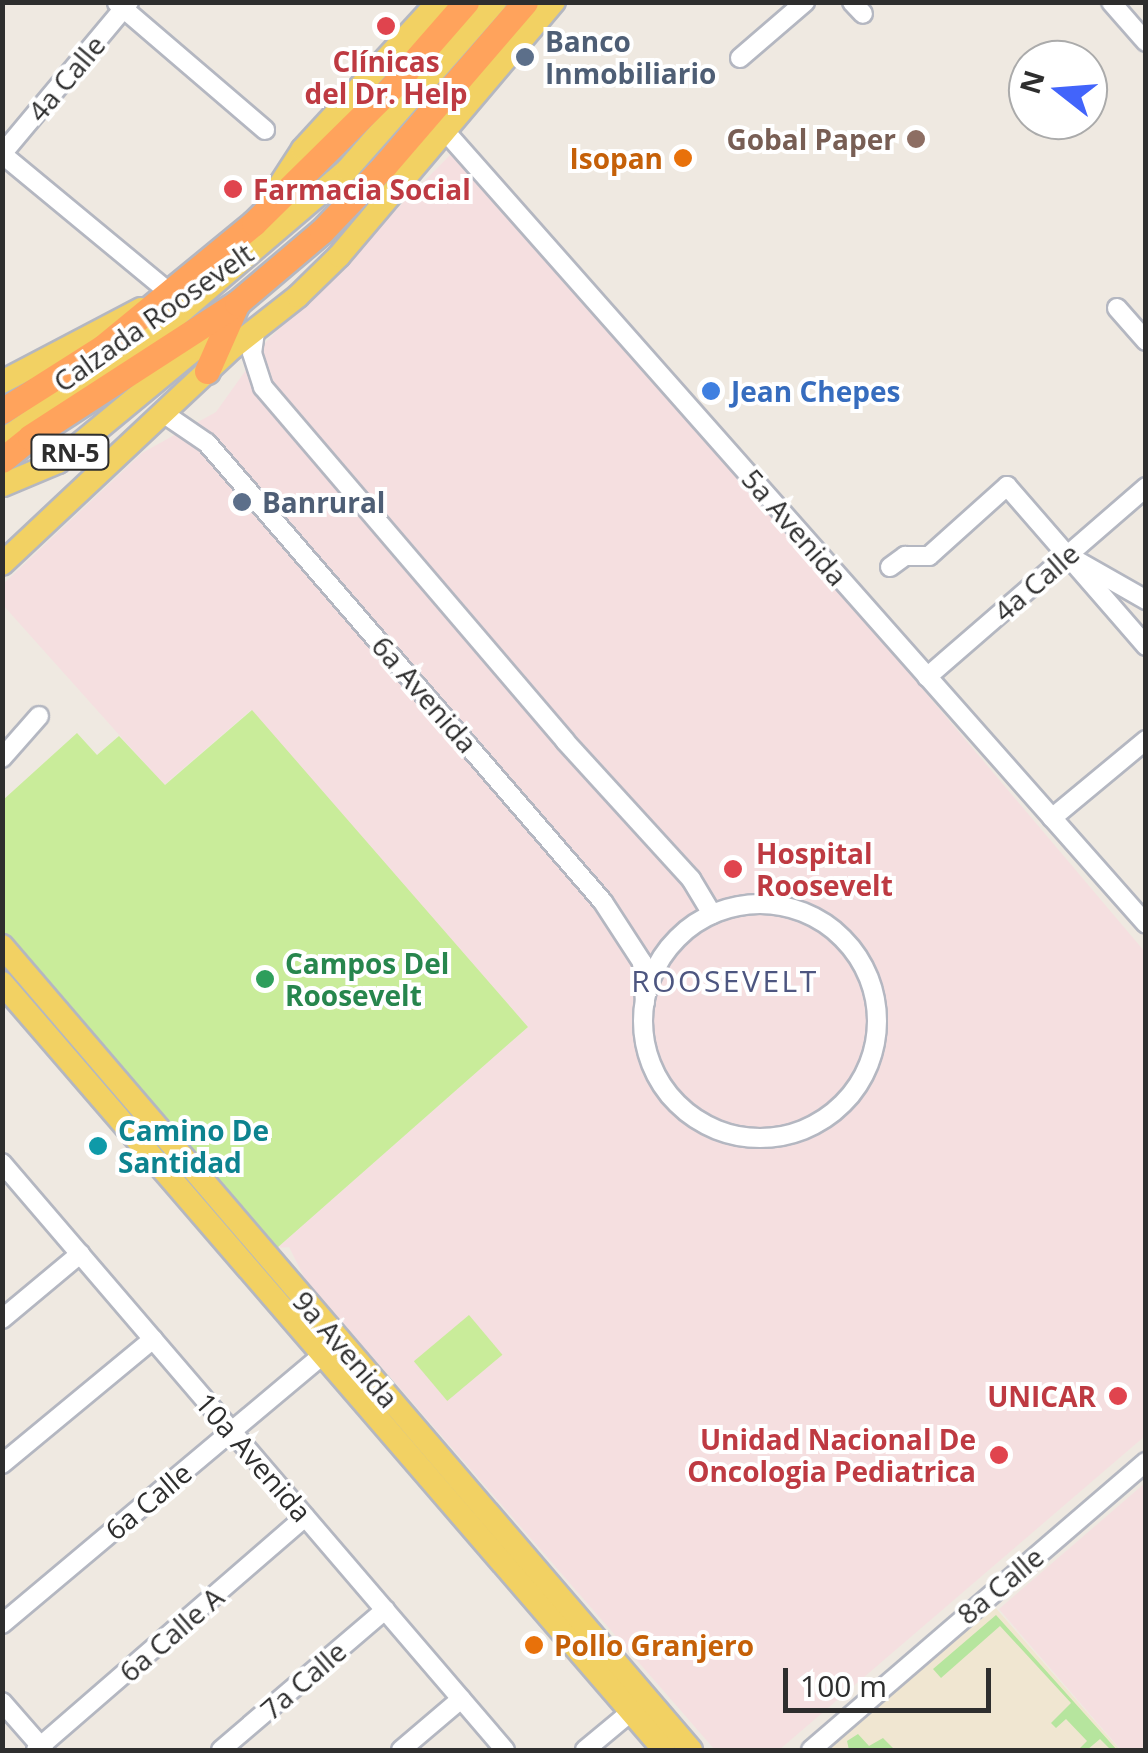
<!DOCTYPE html>
<html>
<head>
<meta charset="utf-8">
<style>
  body { margin:0 }
  #map { position:relative; width:1148px; height:1753px; overflow:hidden; background:#efe9e1; font-family:"Open Sans",sans-serif }
  div>[style] { position:absolute }
  [style*='--x'] { left:calc(var(--x)*1px); top:calc(var(--y)*1px); width:calc(var(--w)*1px); rotate:calc(var(--a)*1deg) }
  .education>* { inset:0; background:#f0e6d1 }
  .medical>* { inset:0; background:#f5dfe0 }
  .green>* { inset:0; background:#b6e59e }
  .pitch>* { inset:0; background:#c9ec9a; transform-origin:0 0 }
  .roads { filter:drop-shadow(2px 0 #b4b7c1) drop-shadow(-2px 0 #b4b7c1) drop-shadow(0 2px #b4b7c1) drop-shadow(0 -2px #b4b7c1) }
  .minor>* { height:18px; margin:-9px; padding:0 9px; transform-origin:9px; border-radius:9px; background:#fff }
  .minor>.ring { margin:-9px; padding:0; box-sizing:content-box; background:none; border:18px solid #fff; border-radius:50% }
  .major>* { height:22px; margin:-11px; padding:0 11px; transform-origin:11px; border-radius:11px; background:#f2d163 }
  .highway>* { height:25px; margin:-12.5px; padding:0 12.5px; transform-origin:12.5px; border-radius:12.5px; background:#ffa35c }
  .dots>* { width:28px; height:28px; translate:-50% -50%; box-sizing:border-box; border:5px solid #fff; border-radius:50% }
  span { translate:-50% -50%; white-space:nowrap; text-align:center; line-height:1.15; -webkit-text-stroke:8px #fff; paint-order:stroke }
  .shield-label span { padding:2px 8px; background:#fff; border:2px solid; border-radius:8px; -webkit-text-stroke-width:0 }
  .shield-label { font-size:25px; color:#2e2e2e; font-weight:700 }
  .service-label { font-size:28px; color:#4e5e75; font-weight:700 }
  .left { translate:0 -50%; text-align:left }
  .health-label { font-size:28px; color:#be3a42; font-weight:700 }
  .right { translate:-100% -50%; text-align:right }
  .street-label { font-size:28px; color:#2e2e2e }
  .education-label { font-size:28px; color:#785e54; font-weight:700 }
  .food-label { font-size:28px; color:#c56008; font-weight:700 }
  .shop-label { font-size:28px; color:#366cbe; font-weight:700 }
  .leisure-label { font-size:28px; color:#27864d; font-weight:700 }
  .culture-label { font-size:28px; color:#0d838f; font-weight:700 }
  .neighbourhood-label { font-size:30px; color:#4d5680; letter-spacing:2.5px }
  .frame { position:absolute; inset:0; border:5px solid #2e2e2e; pointer-events:none }
  .north { position:absolute; left:1008px; top:40px; width:100px; height:100px; box-sizing:border-box; background:#fff; border:2px solid #ababab; border-radius:50%; rotate:287deg; font-size:28px; font-weight:700; line-height:40px; text-align:center; color:#2e2e2e }
  .north::after { content:''; display:block; margin:auto; width:35px; height:45px; background:#4264fb; clip-path:polygon(50% 0,100% 100%,50% 72%,0 100%) }
  .scale { position:absolute; left:783px; top:1668px; width:208px; height:45px; box-sizing:border-box; border:5px solid #2e2e2e; border-top:0; padding-left:12px; font-size:30px; line-height:35px; white-space:nowrap; color:#2e2e2e; -webkit-text-stroke:8px #fff; paint-order:stroke }
</style>
</head>
<body>
<div id="map">
  <div class="education">
    <div style="clip-path:polygon(994px 1606px,1120px 1750px,827px 1750px)"></div>
  </div>
  <div class="medical">
    <div style="clip-path:polygon(453px 152px,892px 653px,1145px 952px,1145px 1436px,779px 1750px,715px 1750px,305px 1279px,289px 1247px,277px 1248px,528px 1027px,251px 710px,164px 785px,3px 605px,2px 585px,142px 453px,216px 412px,266px 342px)"></div>
    <div style="clip-path:polygon(1145px 1483px,1145px 1750px,1121px 1750px,999px 1609px)"></div>
  </div>
  <div class="green">
    <div style="clip-path:polygon(996px 1615px,1117px 1750px,1111px 1750px,1100px 1739px,1087px 1750px,1078px 1750px,1087px 1741px,1066px 1719px,1056px 1728px,1051px 1723px,1071px 1703px,1000px 1626px,941px 1678px,933px 1669px)"></div>
    <div style="clip-path:polygon(858px 1734px,869px 1746px,883px 1738px,895px 1750px,849px 1750px,847px 1741px)"></div>
  </div>
  <div class="pitch">
    <div style="clip-path:polygon(252px 710px,528px 1027px,277px 1248px,3px 932px,3px 800px,77px 733px,97px 755px,119px 736px,165px 785px)"></div>
    <div style="left:469px;top:1315px;width:52px;height:72px;rotate:50deg"></div>
  </div>
  <div class="roads">
    <div class="minor">
      <div style="--x:129;--y:2;--w:198;--a:129.9"></div>
      <div style="--x:2;--y:154;--w:219;--a:39.6"></div>
      <div style="--x:852;--y:2;--w:16;--a:47"></div>
      <div style="--x:1111;--y:2;--w:53;--a:48.8"></div>
      <div style="--x:117;--y:3;--w:195;--a:40.6"></div>
      <div style="--x:740;--y:58;--w:86;--a:-40.7"></div>
      <div style="--x:445;--y:131;--w:1058;--a:48.52"></div>
      <div style="--x:1117;--y:308;--w:44;--a:48.7"></div>
      <div style="--x:255;--y:332;--w:21;--a:98"></div>
      <div style="--x:252;--y:353;--w:36;--a:72"></div>
      <div style="--x:263;--y:387;--w:465;--a:49.5"></div>
      <div style="--x:565;--y:741;--w:187;--a:47.6"></div>
      <div style="--x:691;--y:879;--w:41;--a:59"></div>
      <div style="--x:163;--y:413;--w:53;--a:34.3"></div>
      <div style="--x:207;--y:443;--w:606;--a:49.21"></div>
      <div style="--x:603;--y:902;--w:72;--a:57"></div>
      <div style="--x:642;--y:962;--w:40;--a:85.7"></div>
      <div style="--x:1076;--y:560;--w:81;--a:29.7"></div>
      <div style="--x:890;--y:567;--w:19;--a:-36"></div>
      <div style="--x:905;--y:556;--w:24;--a:0"></div>
      <div style="--x:929;--y:556;--w:105;--a:-41.9"></div>
      <div style="--x:1007;--y:486;--w:212;--a:49"></div>
      <div style="--x:927;--y:677;--w:290;--a:-40.9"></div>
      <div style="--x:2;--y:758;--w:56;--a:-48.6"></div>
      <div style="--x:1052;--y:818;--w:122;--a:-39.7"></div>
      <div class="ring" style="left:643px;top:904px;width:216px;height:216px"></div>
      <div style="--x:2;--y:1163;--w:773;--a:49.41"></div>
      <div style="--x:2;--y:1319;--w:102;--a:-39.8"></div>
      <div style="--x:2;--y:1464;--w:196;--a:-39.6"></div>
      <div style="--x:2;--y:1624;--w:429;--a:-40"></div>
      <div style="--x:2;--y:1702;--w:64;--a:48.8"></div>
      <div style="--x:36;--y:1750;--w:356;--a:-40.9"></div>
      <div style="--x:221;--y:1750;--w:216;--a:-40.5"></div>
      <div style="--x:401;--y:1750;--w:79;--a:-40.4"></div>
      <div style="--x:585;--y:1750;--w:69;--a:-39.7"></div>
      <div style="--x:811;--y:1750;--w:442;--a:-40.7"></div>
    </div>
    <div class="major">
      <div style="--x:272;--y:197;--w:57;--a:-57.1"></div>
      <div style="--x:303;--y:149;--w:200;--a:-47.4"></div>
      <div style="--x:2;--y:382;--w:157;--a:-27.7"></div>
      <div style="--x:10;--y:451;--w:17;--a:-83"></div>
      <div style="--x:12;--y:434;--w:173;--a:-34.9"></div>
      <div style="--x:154;--y:335;--w:254;--a:-40.5"></div>
      <div style="--x:347;--y:170;--w:224;--a:-48.6"></div>
      <div style="--x:3;--y:485;--w:60;--a:-22.7"></div>
      <div style="--x:58;--y:462;--w:179;--a:-39.6"></div>
      <div style="--x:196;--y:348;--w:42;--a:-47.9"></div>
      <div style="--x:2;--y:564;--w:316;--a:-43.2"></div>
      <div style="--x:232;--y:348;--w:84;--a:-38.2"></div>
      <div style="--x:298;--y:296;--w:57;--a:-44.3"></div>
      <div style="--x:339;--y:256;--w:333;--a:-49.8"></div>
      <div style="--x:2;--y:946;--w:1059;--a:49.4"></div>
      <div style="--x:2;--y:983;--w:1013;--a:49.2"></div>
    </div>
    <div class="highway">
      <div style="--x:207;--y:371;--w:74;--a:-66.2"></div>
      <div style="--x:2;--y:411;--w:120;--a:-32.4"></div>
      <div style="--x:103;--y:347;--w:195;--a:-39.4"></div>
      <div style="--x:254;--y:223;--w:192;--a:-44.6"></div>
      <div style="--x:391;--y:88;--w:114;--a:-48.9"></div>
      <div style="--x:2;--y:460;--w:36;--a:-39"></div>
      <div style="--x:30;--y:437;--w:247;--a:-32.9"></div>
      <div style="--x:237;--y:303;--w:111;--a:-40.3"></div>
      <div style="--x:322;--y:231;--w:90;--a:-46.4"></div>
      <div style="--x:384;--y:166;--w:216;--a:-49.3"></div>
    </div>
  </div>
  <div class="dots">
    <div style="left:386px;top:26px;background:#e0444e"></div>
    <div style="left:525px;top:57px;background:#5c6f8a"></div>
    <div style="left:916px;top:139px;background:#8d6e63"></div>
    <div style="left:683px;top:158px;background:#e8710a"></div>
    <div style="left:233px;top:189px;background:#e0444e"></div>
    <div style="left:711px;top:391px;background:#3f7fe0"></div>
    <div style="left:242px;top:502px;background:#5c6f8a"></div>
    <div style="left:733px;top:869px;background:#e0444e"></div>
    <div style="left:265px;top:979px;background:#2e9e5b"></div>
    <div style="left:98px;top:1146px;background:#0f9aa8"></div>
    <div style="left:1118px;top:1396px;background:#e0444e"></div>
    <div style="left:999px;top:1455px;background:#e0444e"></div>
    <div style="left:534px;top:1645px;background:#e8710a"></div>
  </div>
  <div class="shield-label">
    <span style="left:70px;top:452px">RN-5</span>
  </div>
  <div class="service-label">
    <span class="left" style="left:545px;top:57px">Banco<br>Inmobiliario</span>
    <span class="left" style="left:262px;top:502px">Banrural</span>
  </div>
  <div class="health-label">
    <span style="left:386px;top:77px">Clínicas<br>del Dr. Help</span>
    <span class="left" style="left:253px;top:189px">Farmacia Social</span>
    <span class="left" style="left:756px;top:869px">Hospital<br>Roosevelt</span>
    <span class="right" style="left:1096px;top:1396px">UNICAR</span>
    <span class="right" style="left:976px;top:1455px">Unidad Nacional De<br>Oncologia Pediatrica</span>
  </div>
  <div class="street-label">
    <span style="left:66px;top:78px;rotate:-50deg">4a Calle</span>
    <span style="left:153px;top:317px;rotate:-35deg">Calzada Roosevelt</span>
    <span style="left:795px;top:527px;rotate:49deg">5a Avenida</span>
    <span style="left:1036px;top:582px;rotate:-41deg">4a Calle</span>
    <span style="left:425px;top:694px;rotate:49deg">6a Avenida</span>
    <span style="left:346px;top:1349px;rotate:49deg">9a Avenida</span>
    <span style="left:254px;top:1457px;rotate:49deg">10a Avenida</span>
    <span style="left:148px;top:1501px;rotate:-40deg">6a Calle</span>
    <span style="left:1000px;top:1585px;rotate:-40deg">8a Calle</span>
    <span style="left:171px;top:1634px;rotate:-41deg">6a Calle A</span>
    <span style="left:303px;top:1680px;rotate:-41deg">7a Calle</span>
  </div>
  <div class="education-label">
    <span class="right" style="left:896px;top:139px">Gobal Paper</span>
  </div>
  <div class="food-label">
    <span class="right" style="left:663px;top:158px">Isopan</span>
    <span class="left" style="left:554px;top:1645px">Pollo Granjero</span>
  </div>
  <div class="shop-label">
    <span class="left" style="left:731px;top:391px">Jean Chepes</span>
  </div>
  <div class="leisure-label">
    <span class="left" style="left:285px;top:979px">Campos Del<br>Roosevelt</span>
  </div>
  <div class="culture-label">
    <span class="left" style="left:118px;top:1146px">Camino De<br>Santidad</span>
  </div>
  <div class="neighbourhood-label">
    <span style="left:725px;top:981px">ROOSEVELT</span>
  </div>
  <div class="frame"></div>
  <div class="north">N</div>
  <div class="scale">100 m</div>
</div>
</body>
</html>
